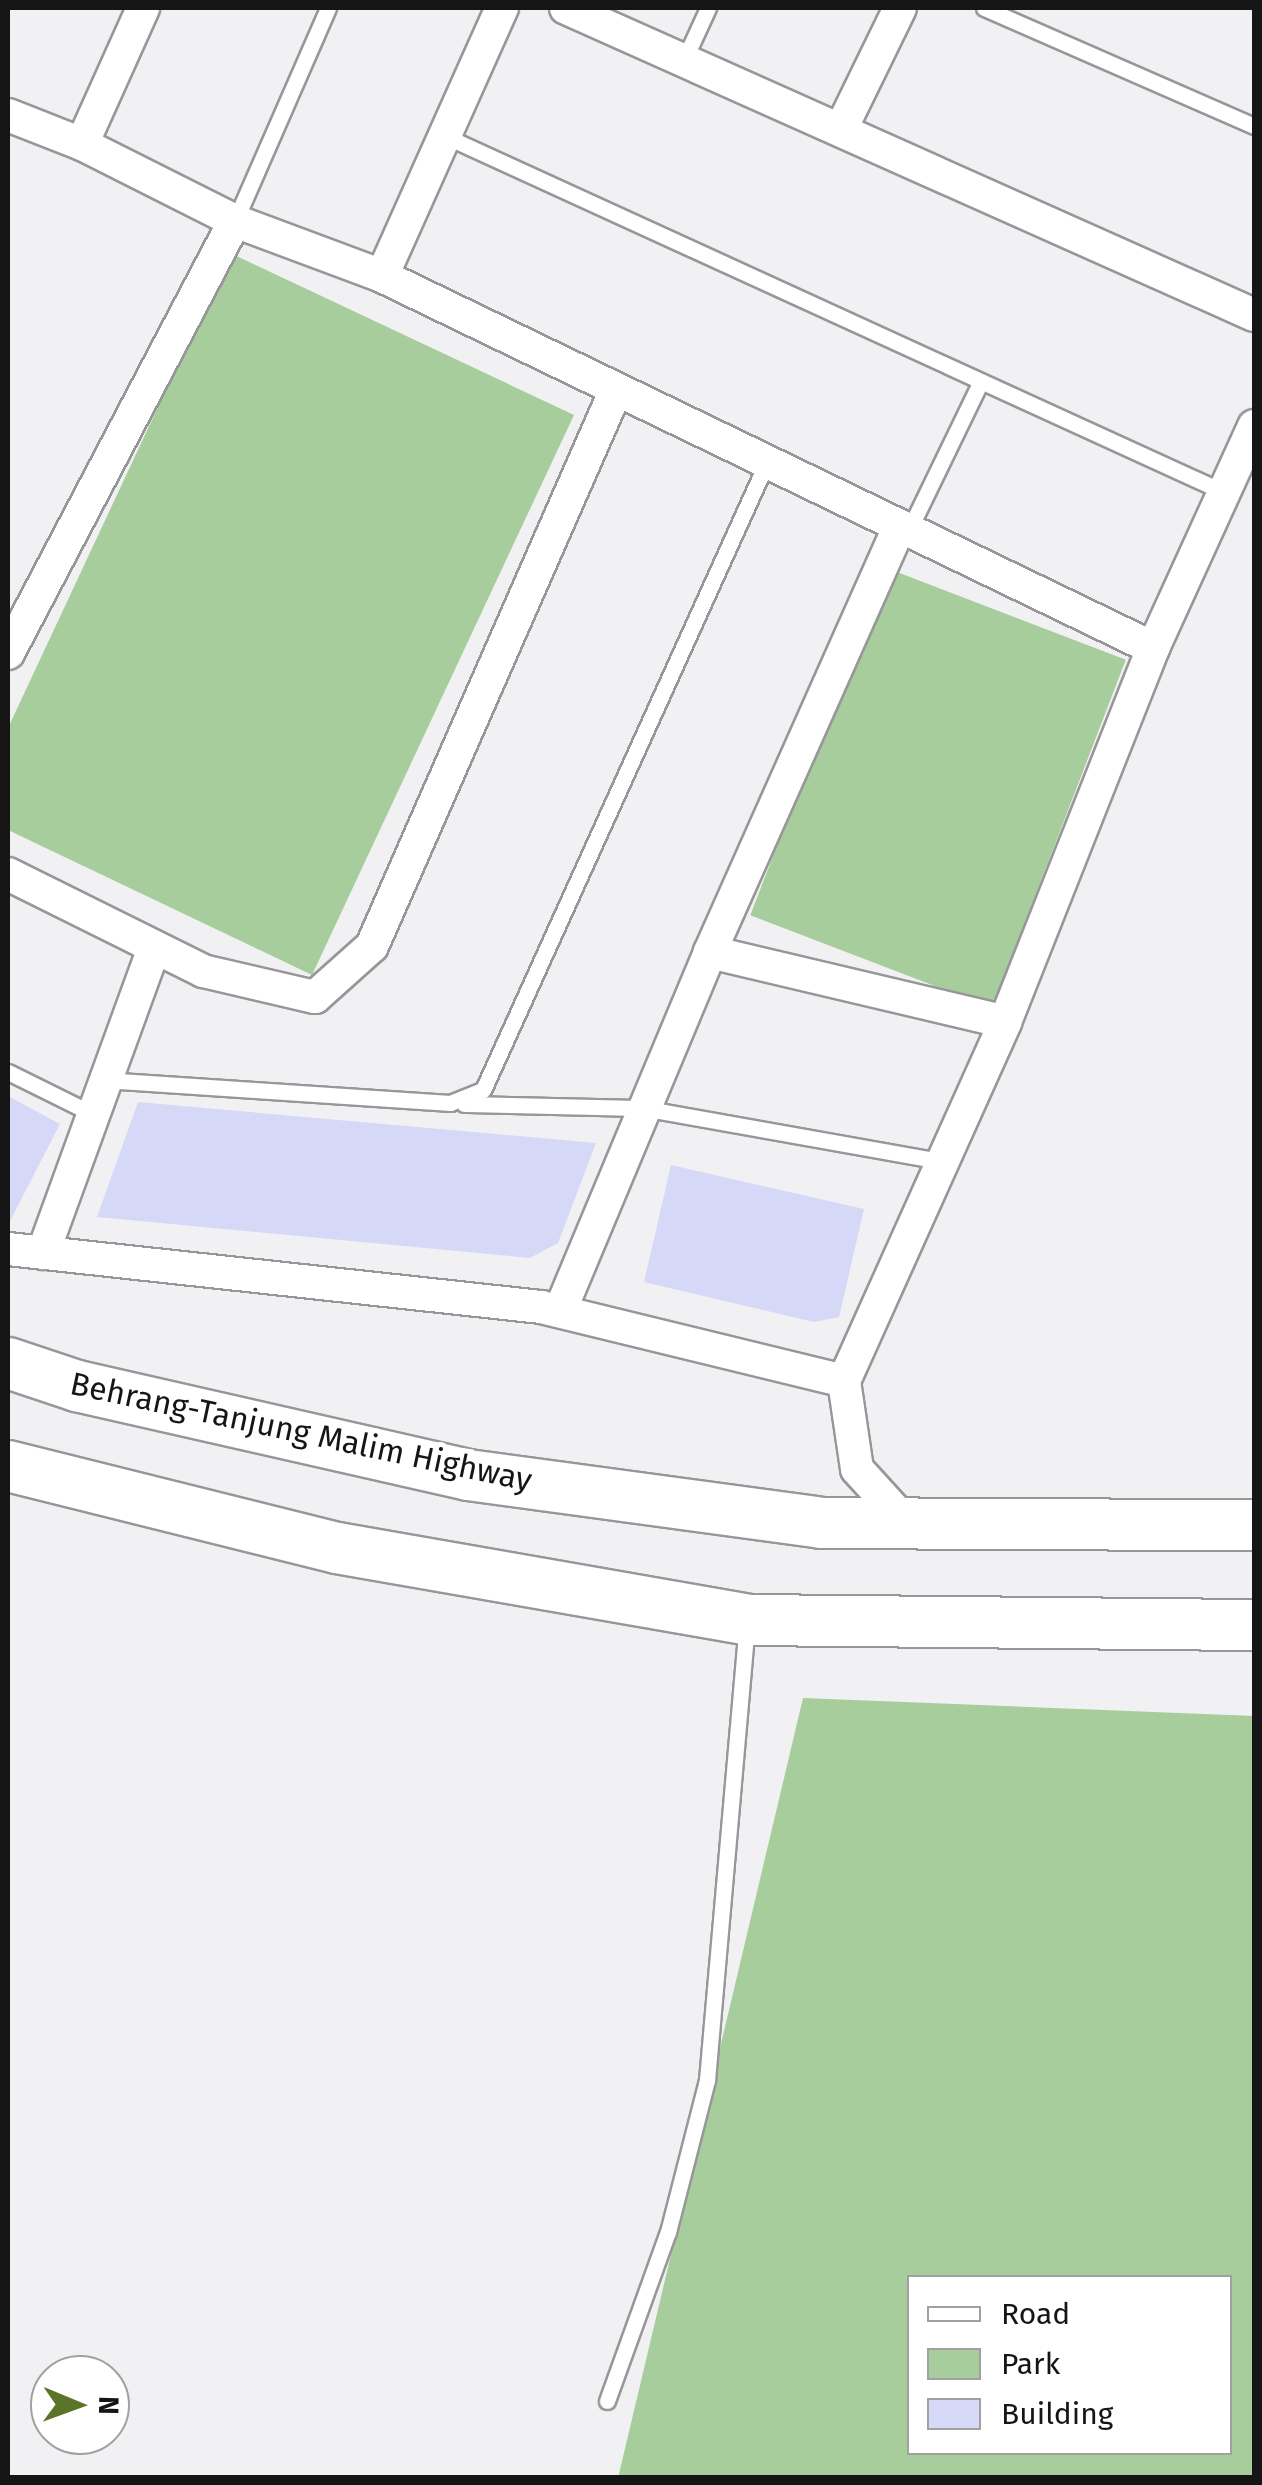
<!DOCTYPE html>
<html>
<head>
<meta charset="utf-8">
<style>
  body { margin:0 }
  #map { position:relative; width:1262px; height:2485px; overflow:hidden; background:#f1f1f3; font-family:"Fira Sans",sans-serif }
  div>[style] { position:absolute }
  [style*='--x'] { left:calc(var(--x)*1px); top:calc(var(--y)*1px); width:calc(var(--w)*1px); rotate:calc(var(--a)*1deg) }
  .green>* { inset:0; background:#a7cd9c; transform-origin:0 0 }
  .building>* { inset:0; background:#d6d8f7 }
  .roads { filter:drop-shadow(2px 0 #979799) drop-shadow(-2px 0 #979799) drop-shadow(0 2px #979799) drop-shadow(0 -2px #979799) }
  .lane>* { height:15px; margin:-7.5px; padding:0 7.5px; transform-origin:7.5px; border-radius:7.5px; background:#fff }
  .street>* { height:32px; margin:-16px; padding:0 16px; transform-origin:16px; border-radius:16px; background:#fff }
  .primary>* { height:50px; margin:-25px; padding:0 25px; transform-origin:25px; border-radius:25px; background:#fff }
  span { translate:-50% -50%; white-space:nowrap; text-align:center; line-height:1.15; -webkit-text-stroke:10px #fff; paint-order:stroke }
  .street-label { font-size:32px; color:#151515 }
  .frame { position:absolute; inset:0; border:10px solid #151515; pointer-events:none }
  .legend { position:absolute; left:907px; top:2275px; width:325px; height:180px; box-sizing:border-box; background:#fff; border:2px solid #a1a1a1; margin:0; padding:12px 18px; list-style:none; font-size:30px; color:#151515 }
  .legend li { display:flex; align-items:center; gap:20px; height:50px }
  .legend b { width:50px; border:2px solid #a1a1a1 }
  .north { position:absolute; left:30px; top:2355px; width:100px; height:100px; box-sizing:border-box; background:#fff; border:2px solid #a1a1a1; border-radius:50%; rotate:91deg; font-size:28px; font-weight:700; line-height:40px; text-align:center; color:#151515 }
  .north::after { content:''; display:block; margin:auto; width:35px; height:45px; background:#5a7529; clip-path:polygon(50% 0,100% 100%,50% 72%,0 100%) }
</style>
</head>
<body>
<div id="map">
  <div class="green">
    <div style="clip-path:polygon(230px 253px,574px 415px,312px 975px,8px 830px,8px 728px)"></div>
    <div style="left:884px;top:567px;width:259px;height:373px;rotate:21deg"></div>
    <div style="clip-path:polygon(evenodd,803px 1698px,1254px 1716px,1254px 2477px,618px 2478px,803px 1698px,910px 2278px,1230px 2278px,1230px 2452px,910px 2452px,910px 2278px)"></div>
  </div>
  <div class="building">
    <div style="clip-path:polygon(8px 1096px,60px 1124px,8px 1225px)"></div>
    <div style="clip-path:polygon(138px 1102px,596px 1143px,558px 1243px,530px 1258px,97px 1217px)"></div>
    <div style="clip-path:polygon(671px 1165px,864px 1209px,839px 1317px,814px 1322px,644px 1282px)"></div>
  </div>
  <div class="roads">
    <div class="lane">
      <div style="--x:984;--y:8;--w:295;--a:23.6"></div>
      <div style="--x:685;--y:58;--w:55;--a:-65.3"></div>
      <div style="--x:445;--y:136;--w:859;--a:24.57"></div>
      <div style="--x:235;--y:221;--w:232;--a:-66.4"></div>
      <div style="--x:908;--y:532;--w:165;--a:-64.2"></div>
      <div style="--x:8;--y:1072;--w:93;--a:26.3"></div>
      <div style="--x:104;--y:1080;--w:347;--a:3.8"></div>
      <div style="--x:450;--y:1103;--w:35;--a:-22"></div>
      <div style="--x:483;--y:1090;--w:687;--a:-65.67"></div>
      <div style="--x:464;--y:1104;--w:178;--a:1.3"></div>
      <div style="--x:642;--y:1108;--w:303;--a:10.1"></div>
      <div style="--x:607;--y:2401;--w:180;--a:-70.2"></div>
      <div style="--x:668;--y:2232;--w:157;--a:-75.6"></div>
      <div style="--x:707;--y:2080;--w:458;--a:-85"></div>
    </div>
    <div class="street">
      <div style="--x:566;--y:8;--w:753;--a:24.05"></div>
      <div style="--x:8;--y:115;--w:79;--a:21.4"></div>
      <div style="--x:82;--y:144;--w:171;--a:26.7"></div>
      <div style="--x:235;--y:221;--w:157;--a:20.5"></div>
      <div style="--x:382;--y:276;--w:856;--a:25.76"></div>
      <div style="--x:842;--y:127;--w:132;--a:-64"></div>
      <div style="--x:82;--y:144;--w:149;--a:-65.8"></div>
      <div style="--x:382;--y:276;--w:294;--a:-65.9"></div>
      <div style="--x:8;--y:653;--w:488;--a:-62.3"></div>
      <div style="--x:8;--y:874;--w:218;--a:26.4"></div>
      <div style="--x:203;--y:971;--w:115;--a:13.1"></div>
      <div style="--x:315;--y:997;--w:76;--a:-41.8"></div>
      <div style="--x:372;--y:946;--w:607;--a:-66.31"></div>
      <div style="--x:710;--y:952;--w:303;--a:13.3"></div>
      <div style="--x:8;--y:1249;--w:536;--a:6.21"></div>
      <div style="--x:541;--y:1307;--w:312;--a:13.7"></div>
      <div style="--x:43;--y:1253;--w:325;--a:-70"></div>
      <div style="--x:560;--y:1311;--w:389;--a:-67.3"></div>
      <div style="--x:710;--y:952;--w:464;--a:-66"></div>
      <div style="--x:909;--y:1526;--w:77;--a:-132.4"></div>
      <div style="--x:857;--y:1469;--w:89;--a:-98.4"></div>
      <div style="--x:844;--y:1381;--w:393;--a:-65.8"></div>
      <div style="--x:1005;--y:1022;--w:402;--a:-68.4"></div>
      <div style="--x:1153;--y:648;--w:244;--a:-65.5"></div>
    </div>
    <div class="primary">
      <div style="--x:8;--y:1363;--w:73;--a:18.4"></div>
      <div style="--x:77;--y:1386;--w:401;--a:12.8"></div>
      <div style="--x:468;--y:1475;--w:356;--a:7.7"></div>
      <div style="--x:821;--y:1523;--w:433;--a:0.3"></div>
      <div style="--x:8;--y:1466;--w:339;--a:14"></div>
      <div style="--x:337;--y:1548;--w:417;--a:9.9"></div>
      <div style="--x:748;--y:1620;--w:506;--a:0.57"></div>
    </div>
  </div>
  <div class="street-label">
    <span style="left:301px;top:1432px;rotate:12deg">Behrang-Tanjung Malim Highway</span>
  </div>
  <div class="frame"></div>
  <ul class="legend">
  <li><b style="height:12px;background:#fff"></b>Road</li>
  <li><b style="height:28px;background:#a7cd9c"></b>Park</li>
  <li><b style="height:28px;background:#d6d8f7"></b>Building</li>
  </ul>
  <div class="north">N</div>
</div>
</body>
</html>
